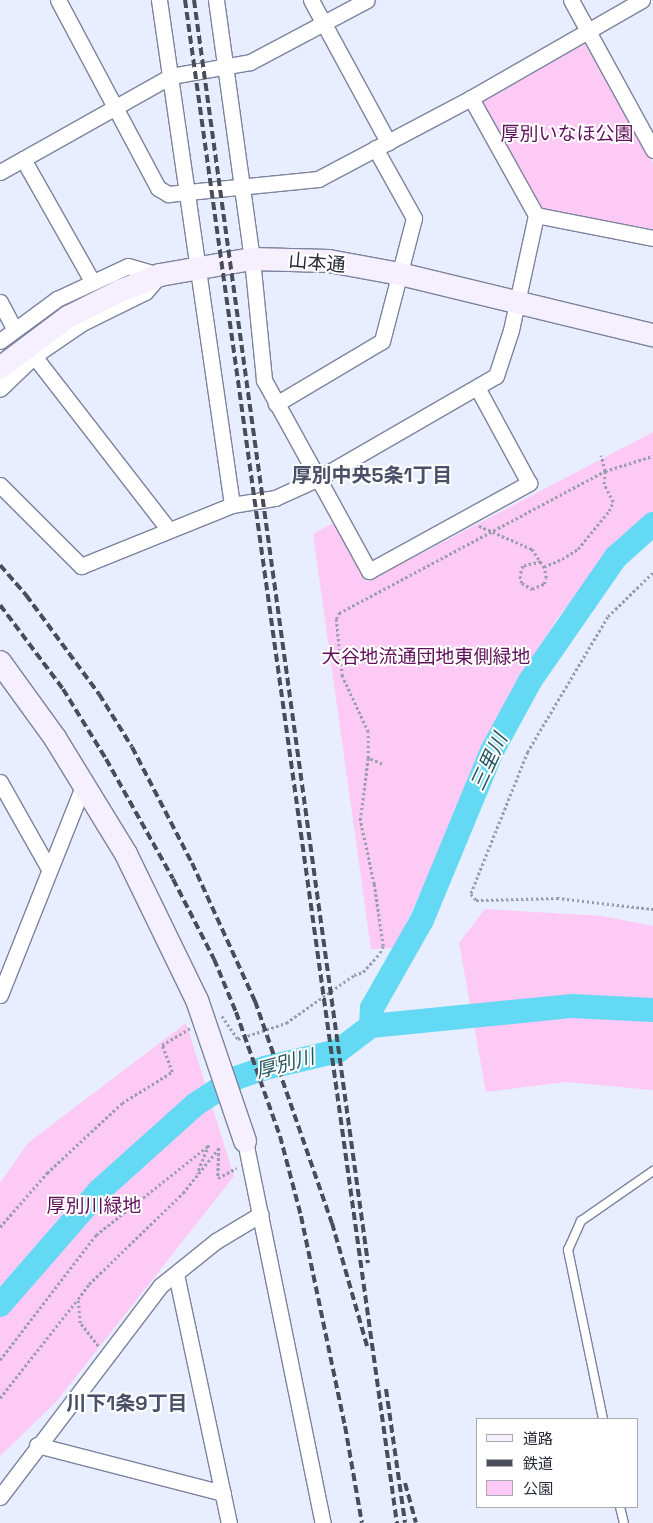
<!DOCTYPE html>
<html>
<head>
<meta charset="utf-8">
<style>
  body { margin:0 }
  #map { position:relative; width:653px; height:1523px; overflow:hidden; background:#e8edff; font-family:"Space Grotesk","Noto Sans JP",sans-serif }
  div>[style] { position:absolute }
  [style*='--x'] { left:calc(var(--x)*1px); top:calc(var(--y)*1px); width:calc(var(--w)*1px); rotate:calc(var(--a)*1deg) }
  .green>* { inset:0; background:#fdc9f5 }
  .river>* { height:24px; margin:-12px; padding:0 12px; transform-origin:12px; border-radius:12px; background:#63d9f4 }
  .path>* { height:2.5px; margin-top:-1.25px; transform-origin:0; background:repeating-linear-gradient(90deg,#999dac 0 2.5px,transparent 0 5px) }
  .roads { filter:drop-shadow(1px 0 #7c839e) drop-shadow(-1px 0 #7c839e) drop-shadow(0 1px #7c839e) drop-shadow(0 -1px #7c839e) }
  .lane>* { height:8px; margin:-4px; padding:0 4px; transform-origin:4px; border-radius:4px; background:#fff }
  .street>* { height:15px; margin:-7.5px; padding:0 7.5px; transform-origin:7.5px; border-radius:7.5px; background:#fff }
  .secondary>* { height:22px; margin:-11px; padding:0 11px; transform-origin:11px; border-radius:11px; background:#f5effe }
  .rail>* { height:4px; margin-top:-2px; transform-origin:0; background:repeating-linear-gradient(90deg,#494d59 0 8px,transparent 0 12px) }
  span { translate:-50% -50%; white-space:nowrap; text-align:center; line-height:1.15; -webkit-text-stroke:4px #fff; paint-order:stroke }
  .park-label { font-size:19px; color:#600f5a }
  .street-label { font-size:19px; color:#282b36 }
  .neighbourhood-label { font-size:20px; color:#4a5068; font-weight:700 }
  .water-label { font-size:20px; color:#245762; font-style:italic }
  .legend { position:absolute; left:476px; top:1418px; width:162px; height:90px; box-sizing:border-box; background:#fff; border:1px solid #a9aaaf; margin:0; padding:6px 9px; list-style:none; font-size:15px; color:#282b36 }
  .legend li { display:flex; align-items:center; gap:10px; height:25px }
  .legend b { width:25px; border:1px solid #a9aaaf }
</style>
</head>
<body>
<div id="map">
  <div class="green">
    <div style="clip-path:polygon(585px 44px,653px 164px,653px 229px,541px 209px,479px 104px)"></div>
    <div style="clip-path:polygon(653px 432px,653px 512px,612px 548px,556px 620px,510px 697px,395px 948px,371px 949px,313px 534px,335px 522px,367px 582px)"></div>
    <div style="clip-path:polygon(485px 909px,602px 916px,653px 926px,653px 1090px,565px 1082px,486px 1092px,459px 943px)"></div>
    <div style="clip-path:polygon(186px 1023px,234px 1176px,56px 1402px,0 1456px,0 1183px,28px 1143px)"></div>
  </div>
  <div class="river">
    <div style="--x:371;--y:1026;--w:18;--a:-87"></div>
    <div style="--x:372;--y:1008;--w:101;--a:-60.4"></div>
    <div style="--x:422;--y:920;--w:183;--a:-67.5"></div>
    <div style="--x:492;--y:751;--w:80;--a:-61.5"></div>
    <div style="--x:530;--y:681;--w:151;--a:-55.3"></div>
    <div style="--x:616;--y:557;--w:50;--a:-41.7"></div>
    <div style="--x:0;--y:1305;--w:151;--a:-49"></div>
    <div style="--x:99;--y:1191;--w:130;--a:-41.9"></div>
    <div style="--x:196;--y:1104;--w:48;--a:-33"></div>
    <div style="--x:236;--y:1078;--w:31;--a:-19"></div>
    <div style="--x:265;--y:1068;--w:75;--a:-13.1"></div>
    <div style="--x:338;--y:1051;--w:41;--a:-37.1"></div>
    <div style="--x:371;--y:1026;--w:203;--a:-5.7"></div>
    <div style="--x:573;--y:1006;--w:80;--a:2.9"></div>
  </div>
  <div class="path">
    <div style="--x:479;--y:526;--w:58;--a:23.5"></div>
    <div style="--x:532;--y:549;--w:22;--a:56"></div>
    <div style="--x:544;--y:567;--w:20;--a:-24"></div>
    <div style="--x:562;--y:559;--w:19;--a:-32"></div>
    <div style="--x:578;--y:549;--w:49;--a:-50.8"></div>
    <div style="--x:609;--y:511;--w:10;--a:-66"></div>
    <div style="--x:613;--y:502;--w:20;--a:-117"></div>
    <div style="--x:604;--y:484;--w:13;--a:-86"></div>
    <div style="--x:605;--y:471;--w:16;--a:-105"></div>
    <div style="--x:541;--y:562;--w:18;--a:167"></div>
    <div style="--x:523;--y:566;--w:10;--a:107"></div>
    <div style="--x:520;--y:576;--w:7;--a:74"></div>
    <div style="--x:522;--y:583;--w:12;--a:31"></div>
    <div style="--x:532;--y:589;--w:13;--a:-23"></div>
    <div style="--x:544;--y:584;--w:6;--a:-72"></div>
    <div style="--x:546;--y:578;--w:11;--a:-100"></div>
    <div style="--x:653;--y:573;--w:63;--a:135.6"></div>
    <div style="--x:608;--y:617;--w:157;--a:120.7"></div>
    <div style="--x:528;--y:752;--w:153;--a:111.9"></div>
    <div style="--x:471;--y:894;--w:8;--a:50"></div>
    <div style="--x:476;--y:900;--w:81;--a:-1.4"></div>
    <div style="--x:557;--y:898;--w:97;--a:6.5"></div>
    <div style="--x:382;--y:764;--w:15;--a:-157"></div>
    <div style="--x:368;--y:758;--w:26;--a:-90"></div>
    <div style="--x:368;--y:732;--w:62;--a:-114.9"></div>
    <div style="--x:342;--y:676;--w:57;--a:-96"></div>
    <div style="--x:336;--y:619;--w:7;--a:-63"></div>
    <div style="--x:339;--y:613;--w:302;--a:-28.1"></div>
    <div style="--x:605;--y:471;--w:50;--a:-17.4"></div>
    <div style="--x:222;--y:1016;--w:28;--a:55"></div>
    <div style="--x:238;--y:1039;--w:51;--a:-18.4"></div>
    <div style="--x:286;--y:1023;--w:83;--a:-35.2"></div>
    <div style="--x:354;--y:975;--w:9;--a:-18"></div>
    <div style="--x:363;--y:972;--w:25;--a:-48"></div>
    <div style="--x:380;--y:953;--w:8;--a:-67"></div>
    <div style="--x:383;--y:946;--w:63;--a:-98.3"></div>
    <div style="--x:374;--y:884;--w:66;--a:-102.3"></div>
    <div style="--x:360;--y:820;--w:63;--a:-82.6"></div>
    <div style="--x:0;--y:1227;--w:72;--a:-49"></div>
    <div style="--x:47;--y:1173;--w:103;--a:-43"></div>
    <div style="--x:122;--y:1103;--w:59;--a:-31.8"></div>
    <div style="--x:172;--y:1072;--w:29;--a:-110"></div>
    <div style="--x:162;--y:1045;--w:33;--a:-31"></div>
    <div style="--x:98;--y:1346;--w:29;--a:-128"></div>
    <div style="--x:80;--y:1323;--w:24;--a:-95"></div>
    <div style="--x:78;--y:1299;--w:19;--a:-54"></div>
    <div style="--x:89;--y:1284;--w:131;--a:-44.1"></div>
    <div style="--x:183;--y:1193;--w:58;--a:-51.3"></div>
    <div style="--x:219;--y:1148;--w:30;--a:92"></div>
    <div style="--x:218;--y:1178;--w:21;--a:-28"></div>
    <div style="--x:0;--y:1360;--w:158;--a:-52.5"></div>
    <div style="--x:96;--y:1235;--w:144;--a:-38.5"></div>
    <div style="--x:209;--y:1145;--w:31;--a:112"></div>
    <div style="--x:0;--y:1398;--w:125;--a:-51.8"></div>
  </div>
  <div class="roads">
    <div class="lane">
      <div style="--x:603;--y:1419;--w:173;--a:-101.7"></div>
      <div style="--x:568;--y:1250;--w:32;--a:-66"></div>
      <div style="--x:581;--y:1221;--w:88;--a:-34.8"></div>
      <div style="--x:620;--y:1507;--w:16;--a:76"></div>
    </div>
    <div class="street">
      <div style="--x:58;--y:0;--w:213;--a:62"></div>
      <div style="--x:158;--y:188;--w:12;--a:31"></div>
      <div style="--x:168;--y:194;--w:151;--a:-5.7"></div>
      <div style="--x:318;--y:179;--w:173;--a:-27.9"></div>
      <div style="--x:471;--y:98;--w:197;--a:-29.8"></div>
      <div style="--x:159;--y:0;--w:510;--a:81.77"></div>
      <div style="--x:216;--y:0;--w:261;--a:82.1"></div>
      <div style="--x:252;--y:259;--w:122;--a:84.3"></div>
      <div style="--x:264;--y:380;--w:218;--a:61.2"></div>
      <div style="--x:369;--y:571;--w:183;--a:-28.8"></div>
      <div style="--x:529;--y:483;--w:107;--a:-118.5"></div>
      <div style="--x:311;--y:0;--w:162;--a:61.5"></div>
      <div style="--x:571;--y:0;--w:171;--a:61.3"></div>
      <div style="--x:23;--y:159;--w:140;--a:60.5"></div>
      <div style="--x:0;--y:172;--w:196;--a:-29.3"></div>
      <div style="--x:171;--y:76;--w:80;--a:-10"></div>
      <div style="--x:250;--y:62;--w:132;--a:-27.9"></div>
      <div style="--x:536;--y:215;--w:119;--a:11.1"></div>
      <div style="--x:0;--y:302;--w:30;--a:62"></div>
      <div style="--x:0;--y:341;--w:71;--a:-36.4"></div>
      <div style="--x:57;--y:299;--w:78;--a:-24.9"></div>
      <div style="--x:128;--y:266;--w:33;--a:16"></div>
      <div style="--x:160;--y:275;--w:23;--a:131"></div>
      <div style="--x:145;--y:292;--w:70;--a:153.8"></div>
      <div style="--x:82;--y:323;--w:58;--a:145.5"></div>
      <div style="--x:34;--y:356;--w:47;--a:135.9"></div>
      <div style="--x:34;--y:356;--w:219;--a:52.2"></div>
      <div style="--x:276;--y:404;--w:123;--a:-30.7"></div>
      <div style="--x:382;--y:341;--w:127;--a:-75.4"></div>
      <div style="--x:414;--y:218;--w:80;--a:-119.1"></div>
      <div style="--x:0;--y:485;--w:115;--a:45"></div>
      <div style="--x:81;--y:566;--w:163;--a:-22"></div>
      <div style="--x:232;--y:505;--w:44;--a:-9.2"></div>
      <div style="--x:275;--y:498;--w:48;--a:-24.4"></div>
      <div style="--x:319;--y:478;--w:204;--a:-30"></div>
      <div style="--x:496;--y:376;--w:48;--a:-71.9"></div>
      <div style="--x:511;--y:330;--w:118;--a:-77.7"></div>
      <div style="--x:536;--y:215;--w:134;--a:-119.1"></div>
      <div style="--x:0;--y:782;--w:100;--a:60.6"></div>
      <div style="--x:0;--y:995;--w:227;--a:-68.3"></div>
      <div style="--x:245;--y:1141;--w:390;--a:78.5"></div>
      <div style="--x:176;--y:1274;--w:255;--a:78"></div>
      <div style="--x:37;--y:1445;--w:192;--a:14.5"></div>
      <div style="--x:0;--y:1497;--w:265;--a:-52.8"></div>
      <div style="--x:160;--y:1286;--w:72;--a:-38.8"></div>
      <div style="--x:216;--y:1241;--w:52;--a:-31"></div>
    </div>
    <div class="secondary">
      <div style="--x:0;--y:368;--w:85;--a:-36.9"></div>
      <div style="--x:68;--y:317;--w:58;--a:-26.6"></div>
      <div style="--x:120;--y:291;--w:43;--a:-21.8"></div>
      <div style="--x:160;--y:275;--w:93;--a:-9.9"></div>
      <div style="--x:252;--y:259;--w:77;--a:1.5"></div>
      <div style="--x:329;--y:261;--w:72;--a:10.4"></div>
      <div style="--x:400;--y:274;--w:260;--a:13.6"></div>
      <div style="--x:0;--y:662;--w:94;--a:54.1"></div>
      <div style="--x:55;--y:738;--w:136;--a:58.5"></div>
      <div style="--x:126;--y:854;--w:162;--a:64.1"></div>
      <div style="--x:197;--y:1000;--w:149;--a:71.2"></div>
    </div>
  </div>
  <div class="rail">
    <div style="--x:185;--y:0;--w:1538;--a:82.08"></div>
    <div style="--x:194;--y:0;--w:1275;--a:82.16"></div>
    <div style="--x:0;--y:565;--w:40;--a:49"></div>
    <div style="--x:26;--y:595;--w:123;--a:53.6"></div>
    <div style="--x:99;--y:694;--w:62;--a:58.1"></div>
    <div style="--x:132;--y:747;--w:131;--a:62.7"></div>
    <div style="--x:192;--y:863;--w:152;--a:65.5"></div>
    <div style="--x:255;--y:1001;--w:235;--a:70.9"></div>
    <div style="--x:332;--y:1223;--w:128;--a:74.1"></div>
    <div style="--x:0;--y:605;--w:105;--a:53.1"></div>
    <div style="--x:63;--y:689;--w:82;--a:58.4"></div>
    <div style="--x:106;--y:759;--w:137;--a:60.8"></div>
    <div style="--x:173;--y:879;--w:90;--a:62.9"></div>
    <div style="--x:214;--y:959;--w:57;--a:67.5"></div>
    <div style="--x:236;--y:1012;--w:132;--a:70.5"></div>
    <div style="--x:280;--y:1136;--w:83;--a:75.3"></div>
    <div style="--x:301;--y:1216;--w:215;--a:78.2"></div>
    <div style="--x:345;--y:1426;--w:98;--a:80.1"></div>
    <div style="--x:386;--y:1389;--w:135;--a:81.9"></div>
    <div style="--x:405;--y:1483;--w:41;--a:74.6"></div>
  </div>
  <div class="park-label">
    <span style="left:567px;top:134px">厚別いなほ公園</span>
    <span style="left:426px;top:657px">大谷地流通団地東側緑地</span>
    <span style="left:94px;top:1206px">厚別川緑地</span>
  </div>
  <div class="street-label">
    <span style="left:317px;top:263px;rotate:5deg">山本通</span>
  </div>
  <div class="neighbourhood-label">
    <span style="left:372px;top:475px">厚別中央5条1丁目</span>
    <span style="left:127px;top:1403px">川下1条9丁目</span>
  </div>
  <div class="water-label">
    <span style="left:489px;top:762px;rotate:-65deg">三里川</span>
    <span style="left:285px;top:1064px;rotate:-15deg">厚別川</span>
  </div>
  <ul class="legend">
  <li><b style="height:6px;background:#f5effe"></b>道路</li>
  <li><b style="height:6px;background:#494d59"></b>鉄道</li>
  <li><b style="height:14px;background:#fdc9f5"></b>公園</li>
  </ul>
</div>
</body>
</html>
